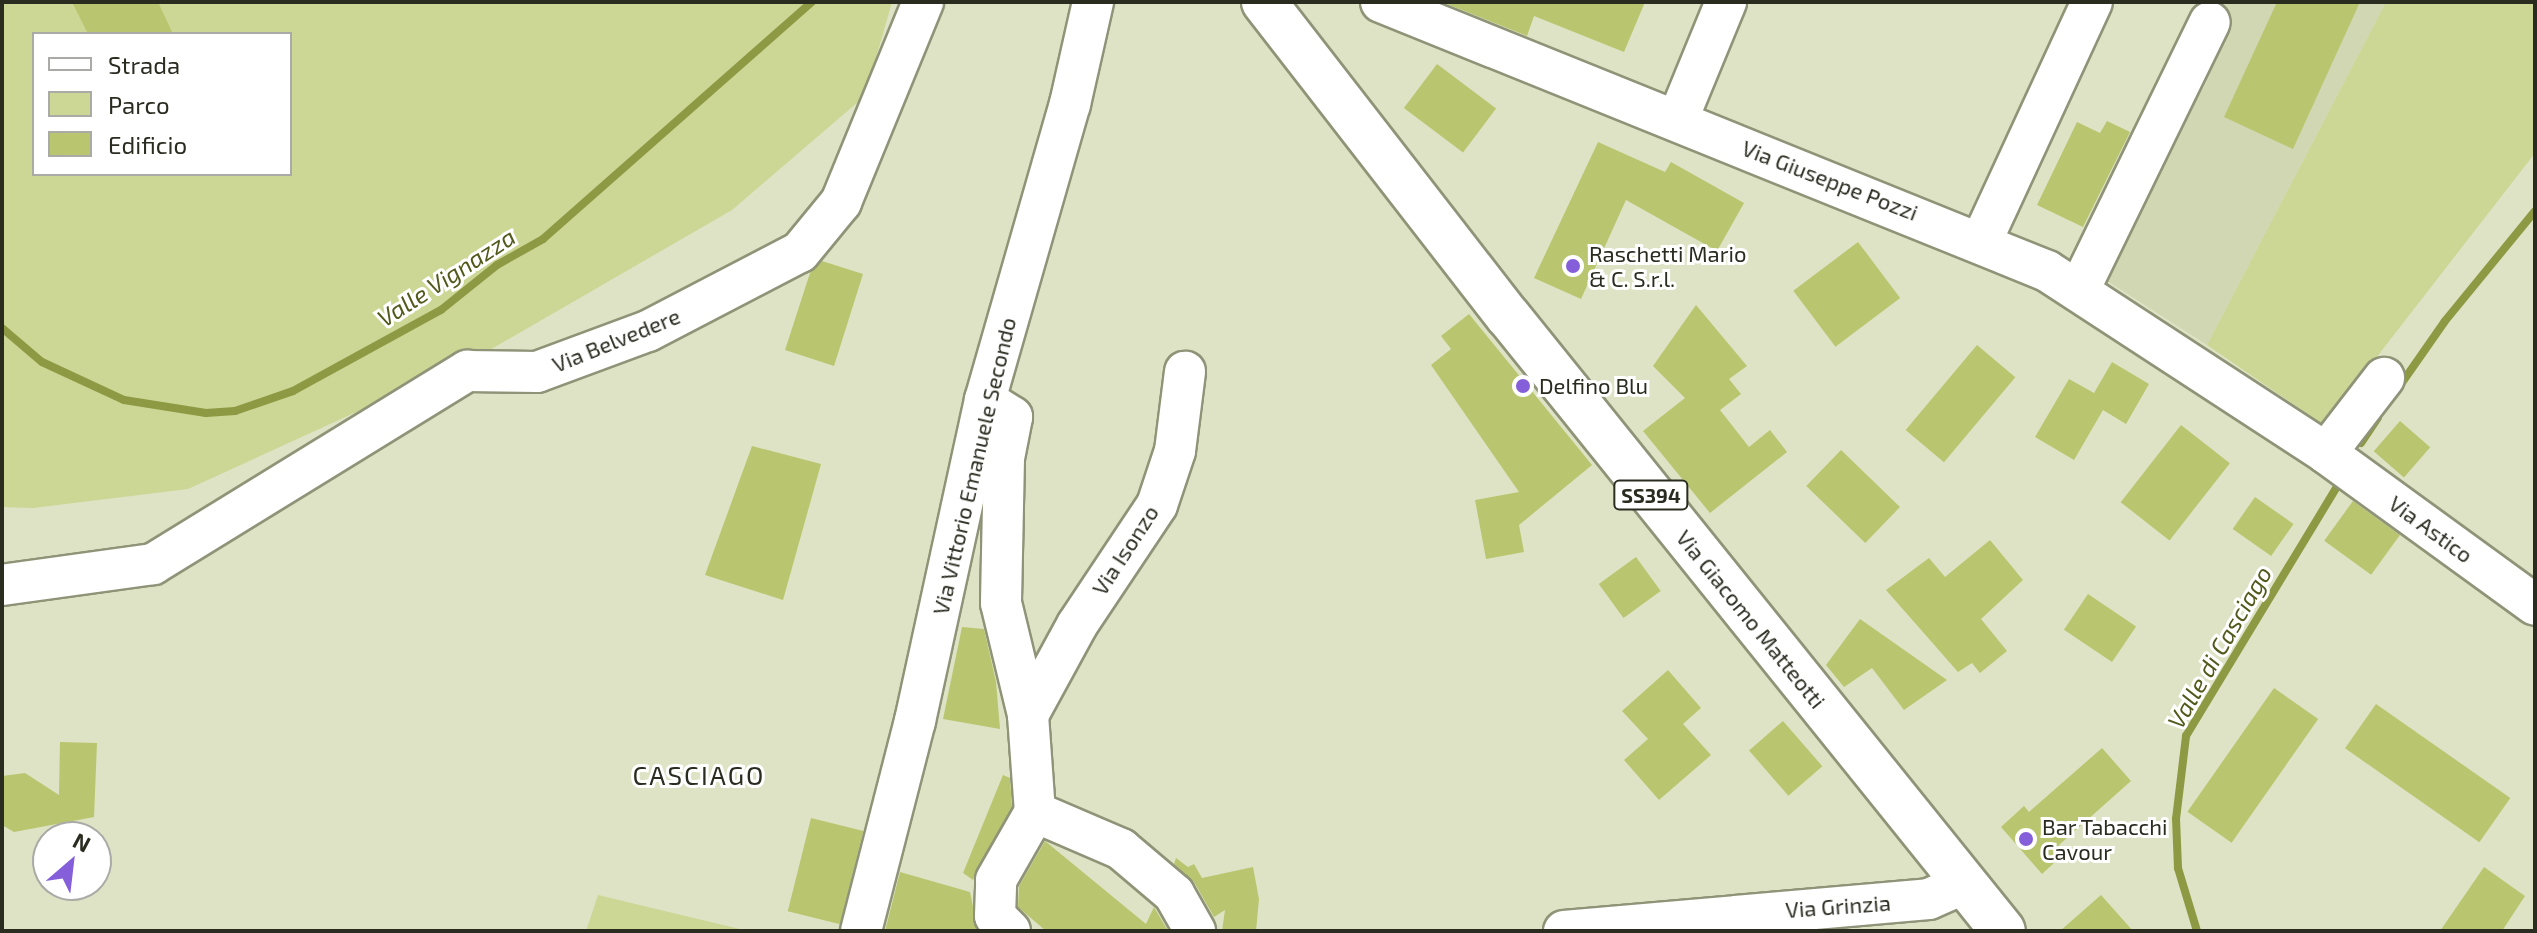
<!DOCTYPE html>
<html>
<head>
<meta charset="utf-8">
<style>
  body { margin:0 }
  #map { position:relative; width:2537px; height:933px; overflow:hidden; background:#dde3c4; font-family:"Exo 2",sans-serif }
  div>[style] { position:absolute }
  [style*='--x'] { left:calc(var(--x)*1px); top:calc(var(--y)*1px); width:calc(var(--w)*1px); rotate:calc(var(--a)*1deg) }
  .built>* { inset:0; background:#d1d7b2 }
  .green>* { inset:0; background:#ccd695 }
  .stream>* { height:8px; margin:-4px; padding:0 4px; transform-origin:4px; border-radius:4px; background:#8e9943 }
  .building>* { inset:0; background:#bac66f; transform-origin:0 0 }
  .roads { filter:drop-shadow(2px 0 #8f9478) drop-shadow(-2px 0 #8f9478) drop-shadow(0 2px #8f9478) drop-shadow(0 -2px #8f9478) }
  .minor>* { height:40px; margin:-20px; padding:0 20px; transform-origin:20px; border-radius:20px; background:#fff }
  .major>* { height:44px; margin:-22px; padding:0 22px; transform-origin:22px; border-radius:22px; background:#fff }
  .dots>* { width:22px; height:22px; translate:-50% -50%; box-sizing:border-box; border:4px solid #fff; border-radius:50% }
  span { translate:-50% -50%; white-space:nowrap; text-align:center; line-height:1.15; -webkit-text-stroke:6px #fff; paint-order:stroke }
  .shield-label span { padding:2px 6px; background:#fff; border:2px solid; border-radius:6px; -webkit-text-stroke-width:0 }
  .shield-label { font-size:20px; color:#2a2c20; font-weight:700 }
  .street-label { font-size:22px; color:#2a2c20 }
  .poi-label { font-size:22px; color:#2a2c20 }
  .left { translate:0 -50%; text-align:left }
  .water-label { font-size:24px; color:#52591b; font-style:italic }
  .quarter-label { font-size:26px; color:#2a2c20; letter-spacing:2px }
  .frame { position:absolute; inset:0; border:4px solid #2a2c20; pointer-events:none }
  .legend { position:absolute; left:32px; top:32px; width:260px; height:144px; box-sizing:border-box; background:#fff; border:2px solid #aaaba6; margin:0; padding:10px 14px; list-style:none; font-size:24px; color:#2a2c20 }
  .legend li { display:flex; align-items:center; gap:16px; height:40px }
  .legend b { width:40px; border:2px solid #aaaba6 }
  .north { position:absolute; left:32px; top:821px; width:80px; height:80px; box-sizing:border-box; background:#fff; border:2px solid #aaaba6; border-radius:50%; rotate:28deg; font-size:22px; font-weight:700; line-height:32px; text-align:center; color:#2a2c20 }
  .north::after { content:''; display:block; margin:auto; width:28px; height:36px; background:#845fd9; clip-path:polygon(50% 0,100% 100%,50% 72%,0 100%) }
</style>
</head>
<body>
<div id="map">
  <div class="built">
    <div style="clip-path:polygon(2197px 2px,2386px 2px,2207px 345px,2098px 275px,2207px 81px,2166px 65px)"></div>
  </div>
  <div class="green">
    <div style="clip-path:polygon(evenodd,2px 2px,892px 2px,865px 96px,732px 210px,481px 355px,188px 489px,33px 508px,2px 507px,2px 2px,34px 34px,290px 34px,290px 174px,34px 174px,34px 34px)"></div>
    <div style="clip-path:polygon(2386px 2px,2535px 2px,2535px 153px,2324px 425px,2207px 345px)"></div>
    <div style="clip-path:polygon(598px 895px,748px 931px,586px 931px)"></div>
  </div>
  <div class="stream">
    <div style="--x:2;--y:328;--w:52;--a:40.4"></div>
    <div style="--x:42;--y:362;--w:90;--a:24.9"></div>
    <div style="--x:124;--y:400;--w:83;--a:9"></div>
    <div style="--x:206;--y:413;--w:29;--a:-4"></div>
    <div style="--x:235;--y:411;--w:61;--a:-19"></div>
    <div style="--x:293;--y:391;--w:169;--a:-28.7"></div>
    <div style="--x:441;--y:310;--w:72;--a:-38.8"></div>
    <div style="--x:497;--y:265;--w:53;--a:-29.5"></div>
    <div style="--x:543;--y:239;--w:359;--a:-41.4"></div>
    <div style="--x:2399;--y:387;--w:80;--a:-55.1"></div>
    <div style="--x:2445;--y:321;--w:142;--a:-50.7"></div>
    <div style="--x:2361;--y:443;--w:30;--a:-56"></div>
    <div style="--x:2197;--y:931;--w:66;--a:-106.8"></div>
    <div style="--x:2178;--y:868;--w:49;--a:-92.3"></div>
    <div style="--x:2176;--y:819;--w:84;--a:-83.1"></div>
    <div style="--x:2186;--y:736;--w:290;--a:-58.8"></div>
  </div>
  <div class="building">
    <div style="clip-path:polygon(72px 2px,158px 2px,173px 34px,88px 34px)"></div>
    <div style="clip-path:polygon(1442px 2px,1645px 2px,1624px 52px,1534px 16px,1527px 36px)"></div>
    <div style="clip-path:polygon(2277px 2px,2360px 2px,2293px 149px,2224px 117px)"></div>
    <div style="left:1437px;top:64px;width:74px;height:55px;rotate:37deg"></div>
    <div style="clip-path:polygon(2107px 121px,2130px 132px,2083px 227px,2037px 205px,2077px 122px,2100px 133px)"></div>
    <div style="clip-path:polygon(1598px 142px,1665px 172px,1671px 162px,1744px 203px,1717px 251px,1626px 200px,1581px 299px,1534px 278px)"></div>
    <div style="left:1858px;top:242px;width:70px;height:81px;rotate:53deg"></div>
    <div style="clip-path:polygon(822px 261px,863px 274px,834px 366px,785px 350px,810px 273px)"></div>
    <div style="clip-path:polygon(1696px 305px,1747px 366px,1729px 379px,1741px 394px,1720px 410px,1749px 447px,1770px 430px,1787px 452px,1710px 513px,1643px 431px,1685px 398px,1653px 366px)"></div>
    <div style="clip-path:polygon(1469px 314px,1592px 465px,1519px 525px,1524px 552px,1486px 559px,1475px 500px,1519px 492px,1431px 365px,1451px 349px,1441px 336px)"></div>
    <div style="left:1977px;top:345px;width:50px;height:111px;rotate:40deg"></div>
    <div style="clip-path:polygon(2112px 362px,2149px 384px,2126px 424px,2103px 410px,2074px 460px,2035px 437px,2069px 379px,2094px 393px)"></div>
    <div style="left:2400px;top:421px;width:40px;height:40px;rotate:41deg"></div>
    <div style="left:2181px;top:425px;width:62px;height:98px;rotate:38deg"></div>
    <div style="clip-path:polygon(752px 446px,821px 464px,783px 600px,705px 575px)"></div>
    <div style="left:1841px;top:450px;width:82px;height:50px;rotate:44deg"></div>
    <div style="left:2255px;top:497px;width:47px;height:39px;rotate:35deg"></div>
    <div style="left:2353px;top:501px;width:58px;height:49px;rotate:36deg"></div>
    <div style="clip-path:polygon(1990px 540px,2023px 580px,1981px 619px,2007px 651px,1980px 673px,1972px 663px,1958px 672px,1886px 590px,1929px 558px,1945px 577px)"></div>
    <div style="left:1636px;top:557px;width:42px;height:46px;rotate:54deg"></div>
    <div style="left:2088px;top:594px;width:58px;height:43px;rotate:34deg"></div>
    <div style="clip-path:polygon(1860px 619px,1947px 680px,1904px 710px,1872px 668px,1844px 687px,1826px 665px)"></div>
    <div style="clip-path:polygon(962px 627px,984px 629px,996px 682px,1000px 729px,943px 719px)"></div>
    <div style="clip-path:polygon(1668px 670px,1701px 708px,1683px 724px,1711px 755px,1659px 800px,1624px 760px,1648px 739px,1622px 711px)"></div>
    <div style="left:2274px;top:688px;width:54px;height:151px;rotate:35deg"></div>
    <div style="left:2376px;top:704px;width:164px;height:54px;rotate:35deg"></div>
    <div style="left:1783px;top:721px;width:60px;height:45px;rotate:49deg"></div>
    <div style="clip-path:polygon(60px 742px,97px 743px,94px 817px,14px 832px,2px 825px,2px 776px,25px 773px,59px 795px)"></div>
    <div style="clip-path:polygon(2102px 748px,2131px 781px,2059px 845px,2066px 852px,2042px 874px,2001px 827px,2024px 806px,2029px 812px)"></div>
    <div style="clip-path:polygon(1003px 775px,1010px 778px,1012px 807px,973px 880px,963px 873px)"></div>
    <div style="left:811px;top:818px;width:54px;height:96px;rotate:14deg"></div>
    <div style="clip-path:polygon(1045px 841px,1146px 924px,1154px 907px,1168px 931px,1046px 931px,1018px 907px,1019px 886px)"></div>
    <div style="clip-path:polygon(1176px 858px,1188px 867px,1194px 864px,1202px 878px,1253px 867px,1259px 899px,1256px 931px,1222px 931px,1225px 910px,1214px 917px,1194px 882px,1174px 864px)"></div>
    <div style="clip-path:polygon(2484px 867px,2525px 896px,2502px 931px,2440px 931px)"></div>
    <div style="clip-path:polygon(900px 872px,970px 892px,978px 931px,885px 931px)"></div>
    <div style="clip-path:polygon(2101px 895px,2133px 931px,2060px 931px)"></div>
  </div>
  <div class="roads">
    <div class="minor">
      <div style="--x:1381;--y:2;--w:718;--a:21.99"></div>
      <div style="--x:2047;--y:271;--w:333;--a:33.1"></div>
      <div style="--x:2326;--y:453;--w:258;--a:36"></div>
      <div style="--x:1677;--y:121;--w:129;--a:-67.6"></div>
      <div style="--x:1982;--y:240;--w:262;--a:-65.2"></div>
      <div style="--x:2079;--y:290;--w:298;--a:-64"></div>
      <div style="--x:985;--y:400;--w:32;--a:32"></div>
      <div style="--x:1012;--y:417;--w:42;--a:101"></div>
      <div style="--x:1004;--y:458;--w:145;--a:91.2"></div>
      <div style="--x:1001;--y:603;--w:115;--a:76.4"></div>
      <div style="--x:1028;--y:715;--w:97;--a:85.9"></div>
      <div style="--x:1035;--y:812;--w:94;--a:23.3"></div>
      <div style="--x:1121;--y:849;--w:70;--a:40.3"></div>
      <div style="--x:1174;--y:894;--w:43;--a:60.4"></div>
      <div style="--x:2326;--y:453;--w:95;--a:-52.3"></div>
      <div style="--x:2;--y:585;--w:152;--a:-7.9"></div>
      <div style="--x:153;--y:564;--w:369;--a:-31.6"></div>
      <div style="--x:467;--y:371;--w:70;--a:0.8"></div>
      <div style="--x:537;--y:372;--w:118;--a:-20.3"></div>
      <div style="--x:648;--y:331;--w:171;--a:-27.5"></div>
      <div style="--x:800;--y:252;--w:65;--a:-50.6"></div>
      <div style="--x:841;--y:202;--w:216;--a:-67.7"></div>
      <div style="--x:1028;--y:715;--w:102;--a:-61.4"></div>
      <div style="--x:1077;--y:625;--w:144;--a:-56.3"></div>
      <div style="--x:1157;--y:505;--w:57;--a:-71.6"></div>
      <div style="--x:1175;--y:451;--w:80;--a:-82.8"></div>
      <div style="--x:861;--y:931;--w:217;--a:-75.6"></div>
      <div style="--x:915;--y:721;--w:329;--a:-77.7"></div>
      <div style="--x:985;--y:400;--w:308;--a:-74"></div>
      <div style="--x:1070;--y:104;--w:105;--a:-77.3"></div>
      <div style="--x:1010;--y:931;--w:21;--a:-135"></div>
      <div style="--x:995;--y:916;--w:36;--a:-88"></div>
      <div style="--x:996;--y:880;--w:78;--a:-60.2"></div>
      <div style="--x:1564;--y:931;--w:366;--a:-5"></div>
      <div style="--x:1929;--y:899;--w:39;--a:-24"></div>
    </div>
    <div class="major">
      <div style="--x:1264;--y:2;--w:398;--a:52.2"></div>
      <div style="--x:1508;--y:316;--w:789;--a:51.17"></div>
    </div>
  </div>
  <div class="dots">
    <div style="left:1573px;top:266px;background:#845fd9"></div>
    <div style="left:1523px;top:386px;background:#845fd9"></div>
    <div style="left:2026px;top:839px;background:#845fd9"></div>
  </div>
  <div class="shield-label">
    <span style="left:1651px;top:495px">SS394</span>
  </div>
  <div class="street-label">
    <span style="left:1830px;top:180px;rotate:21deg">Via Giuseppe Pozzi</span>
    <span style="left:616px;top:340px;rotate:-22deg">Via Belvedere</span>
    <span style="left:974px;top:466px;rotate:-77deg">Via Vittorio Emanuele Secondo</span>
    <span style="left:2431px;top:529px;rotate:36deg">Via Astico</span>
    <span style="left:1125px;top:550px;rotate:-57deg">Via Isonzo</span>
    <span style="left:1751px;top:619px;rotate:51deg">Via Giacomo Matteotti</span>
    <span style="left:1838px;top:906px;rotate:-4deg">Via Grinzia</span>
  </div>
  <div class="poi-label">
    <span class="left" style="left:1589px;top:266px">Raschetti Mario<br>&amp; C. S.r.l.</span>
    <span class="left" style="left:1539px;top:386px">Delfino Blu</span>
    <span class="left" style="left:2042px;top:839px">Bar Tabacchi<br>Cavour</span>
  </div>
  <div class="water-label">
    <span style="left:446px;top:277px;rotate:-33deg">Valle Vignazza</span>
    <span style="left:2219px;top:647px;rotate:-60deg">Valle di Casciago</span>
  </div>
  <div class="quarter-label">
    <span style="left:699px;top:775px">CASCIAGO</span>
  </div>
  <div class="frame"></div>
  <ul class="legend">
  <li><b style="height:10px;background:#fff"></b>Strada</li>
  <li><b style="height:22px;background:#ccd695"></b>Parco</li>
  <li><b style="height:22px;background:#bac66f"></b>Edificio</li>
  </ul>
  <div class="north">N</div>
</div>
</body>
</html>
